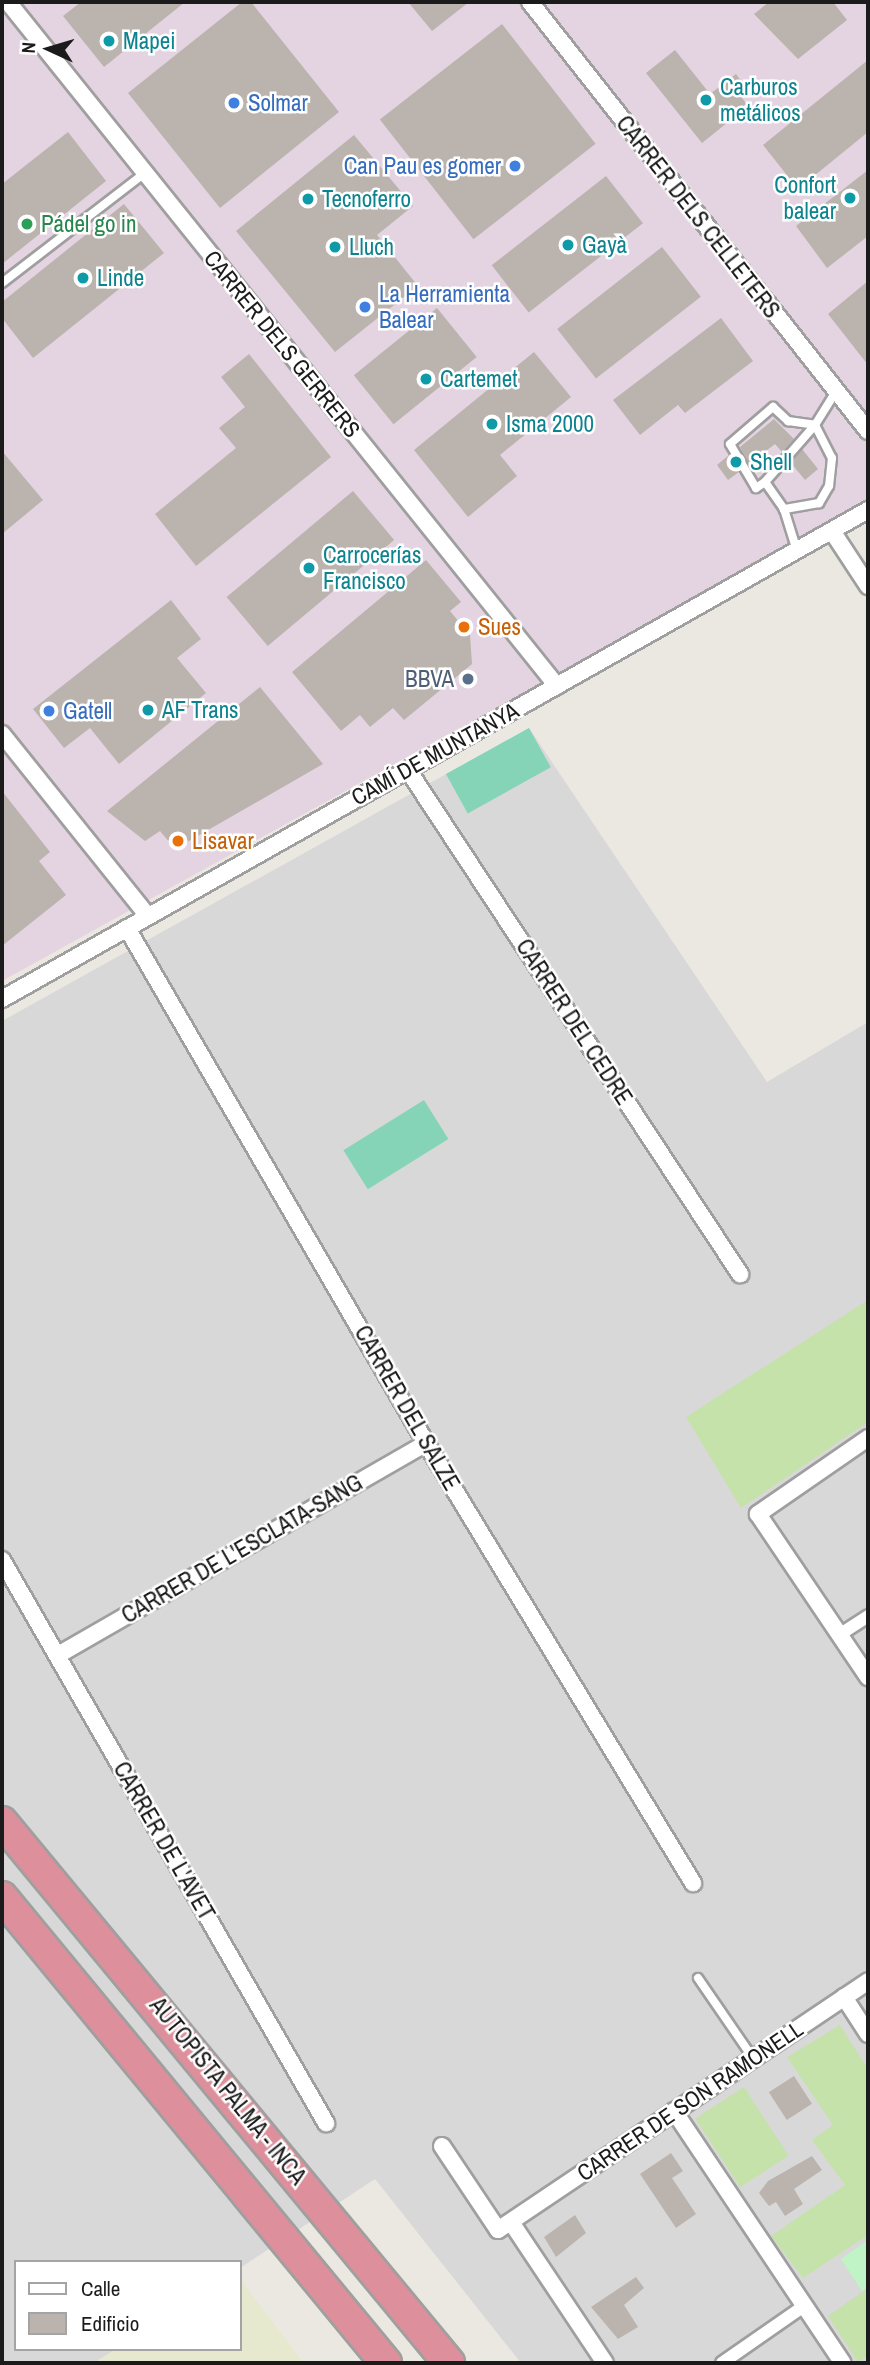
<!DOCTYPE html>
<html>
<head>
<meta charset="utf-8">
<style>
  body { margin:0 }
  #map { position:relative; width:870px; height:2365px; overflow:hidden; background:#ebe8e1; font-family:"Archivo Narrow",sans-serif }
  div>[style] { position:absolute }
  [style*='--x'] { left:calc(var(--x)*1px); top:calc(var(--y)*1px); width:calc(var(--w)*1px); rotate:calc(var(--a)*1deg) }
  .residential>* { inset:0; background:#d9d8d8 }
  .industrial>* { inset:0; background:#e4d3e0 }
  .farmland>* { inset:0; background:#e6e9cd }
  .grass>* { inset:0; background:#c4e2aa; transform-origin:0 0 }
  .park>* { inset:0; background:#c0f3c6 }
  .pitch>* { inset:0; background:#85d4b8; transform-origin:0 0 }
  .building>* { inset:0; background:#bbb4ae; transform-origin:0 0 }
  .roads { filter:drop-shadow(2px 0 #9f9f9f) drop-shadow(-2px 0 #9f9f9f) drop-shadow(0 2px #9f9f9f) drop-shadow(0 -2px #9f9f9f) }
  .service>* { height:8px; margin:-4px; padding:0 4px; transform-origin:4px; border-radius:4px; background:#fff }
  .pedestrian>* { height:12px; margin:-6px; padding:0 6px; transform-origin:6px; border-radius:6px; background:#fff }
  .minor>* { height:16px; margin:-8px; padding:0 8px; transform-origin:8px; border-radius:8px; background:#fff }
  .motorway>* { height:30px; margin:-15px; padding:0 15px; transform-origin:15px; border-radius:15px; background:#dd8f9b }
  .dots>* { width:19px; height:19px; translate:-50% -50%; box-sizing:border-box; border:4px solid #fff; border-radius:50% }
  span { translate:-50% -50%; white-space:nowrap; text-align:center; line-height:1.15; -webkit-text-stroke:5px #fff; paint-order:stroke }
  .culture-label { font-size:23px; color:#0d838f }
  .left { translate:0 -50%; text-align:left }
  .right { translate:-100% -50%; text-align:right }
  .shop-label { font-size:23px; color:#366cbe }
  .street-label { font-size:23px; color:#1b1b1b }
  .leisure-label { font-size:23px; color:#27864d }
  .food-label { font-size:23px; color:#c56008 }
  .service-label { font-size:23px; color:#4e5e75 }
  .frame { position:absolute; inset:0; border:4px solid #1b1b1b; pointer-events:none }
  .legend { position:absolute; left:14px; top:2260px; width:228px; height:91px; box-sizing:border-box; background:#fff; border:2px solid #a4a4a4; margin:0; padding:9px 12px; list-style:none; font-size:21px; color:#1b1b1b }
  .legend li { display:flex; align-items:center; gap:14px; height:35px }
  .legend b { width:35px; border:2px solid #a4a4a4 }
  .north { position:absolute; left:14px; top:14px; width:70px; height:70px; -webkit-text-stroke:5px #fff; paint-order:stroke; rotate:274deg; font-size:19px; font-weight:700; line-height:28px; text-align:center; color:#1b1b1b }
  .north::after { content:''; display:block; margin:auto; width:24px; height:32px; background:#1b1b1b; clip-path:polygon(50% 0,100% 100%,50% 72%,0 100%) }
</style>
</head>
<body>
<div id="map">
  <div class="residential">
    <div style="clip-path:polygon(529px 728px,767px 1082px,868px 1022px,868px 2363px,521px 2363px,375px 2179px,240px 2268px,240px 2262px,16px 2262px,16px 2349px,116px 2349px,94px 2363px,2px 2363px,2px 1021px)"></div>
  </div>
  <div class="industrial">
    <div style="clip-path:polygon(2px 2px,868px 2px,868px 502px,2px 981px)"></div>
  </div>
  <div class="farmland">
    <div style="clip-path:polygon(240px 2279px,304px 2363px,94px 2363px,116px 2349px,240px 2349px)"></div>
  </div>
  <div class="grass">
    <div style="clip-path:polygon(868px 1300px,868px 1422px,741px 1508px,686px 1417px)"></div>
    <div style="clip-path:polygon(840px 2025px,868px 2069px,868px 2235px,803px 2278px,771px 2236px,845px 2185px,812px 2140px,833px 2125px,787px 2057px)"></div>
    <div style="left:744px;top:2087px;width:82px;height:58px;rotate:57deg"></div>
    <div style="clip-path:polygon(868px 2288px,868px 2356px,858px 2362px,828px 2316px)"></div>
  </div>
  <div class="park">
    <div style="clip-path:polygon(868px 2240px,868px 2287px,862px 2291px,841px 2259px)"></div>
  </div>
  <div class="pitch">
    <div style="left:529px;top:728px;width:45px;height:95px;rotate:61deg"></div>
    <div style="left:424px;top:1100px;width:46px;height:95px;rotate:58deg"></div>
  </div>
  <div class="building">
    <div style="clip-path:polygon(81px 2px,185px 2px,104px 67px,63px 16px)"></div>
    <div style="clip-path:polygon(242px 2px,251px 2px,339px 112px,220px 208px,128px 93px)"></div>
    <div style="clip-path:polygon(408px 2px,469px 2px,432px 31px)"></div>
    <div style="clip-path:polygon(769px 2px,833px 2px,847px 20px,798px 59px,754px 14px)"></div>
    <div style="left:502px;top:24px;width:152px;height:155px;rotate:52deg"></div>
    <div style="clip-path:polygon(675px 50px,710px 94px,736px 74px,744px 85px,737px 91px,748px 106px,702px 143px,646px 73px)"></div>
    <div style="clip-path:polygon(868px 60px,868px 132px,798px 189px,763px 145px)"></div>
    <div style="clip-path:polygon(68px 132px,106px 181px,2px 264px,2px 184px)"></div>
    <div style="clip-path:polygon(354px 135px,413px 206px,377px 235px,418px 286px,335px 352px,236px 231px)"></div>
    <div style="clip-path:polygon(868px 170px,868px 236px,827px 268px,796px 226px)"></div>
    <div style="left:606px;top:176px;width:60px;height:145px;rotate:52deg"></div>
    <div style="clip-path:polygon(124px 204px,164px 253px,33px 358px,2px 318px,2px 302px)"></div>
    <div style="left:662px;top:247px;width:63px;height:133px;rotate:52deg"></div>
    <div style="clip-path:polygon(868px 281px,868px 365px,828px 314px)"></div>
    <div style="left:437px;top:308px;width:63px;height:107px;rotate:51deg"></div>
    <div style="clip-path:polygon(721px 318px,753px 361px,685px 413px,678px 405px,640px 435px,613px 400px)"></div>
    <div style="clip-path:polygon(534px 352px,571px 397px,500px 455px,517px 476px,468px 517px,414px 450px)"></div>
    <div style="clip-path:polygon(249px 354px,331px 457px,196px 566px,155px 514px,236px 448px,219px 428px,245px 407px,221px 377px)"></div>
    <div style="clip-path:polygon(774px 419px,794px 439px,782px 452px,775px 444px,749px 464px,740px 447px)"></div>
    <div style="clip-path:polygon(802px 449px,818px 469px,805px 480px,791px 463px)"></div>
    <div style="clip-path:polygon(2px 451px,43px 500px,2px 534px)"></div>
    <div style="clip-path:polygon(729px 455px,739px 472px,728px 480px,717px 465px)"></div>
    <div style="left:353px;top:491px;width:64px;height:165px;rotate:50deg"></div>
    <div style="clip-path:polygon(426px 560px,461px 602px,450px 611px,470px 635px,472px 664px,404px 720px,393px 708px,370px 727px,360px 715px,341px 731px,292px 672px)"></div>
    <div style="clip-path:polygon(171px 600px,201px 639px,177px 658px,206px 693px,119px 764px,90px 728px,64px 748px,33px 709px)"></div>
    <div style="clip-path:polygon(260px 687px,323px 764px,175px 849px,160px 831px,145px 841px,107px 811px)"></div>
    <div style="clip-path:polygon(2px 791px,50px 852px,39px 861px,66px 895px,2px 946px)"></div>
    <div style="left:794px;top:2076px;width:33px;height:30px;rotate:57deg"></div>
    <div style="clip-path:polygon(671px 2153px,683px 2171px,672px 2178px,696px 2214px,676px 2228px,640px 2174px)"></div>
    <div style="clip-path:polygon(812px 2156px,822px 2170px,794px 2189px,803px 2204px,785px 2216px,776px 2202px,769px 2206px,759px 2193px,768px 2181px)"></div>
    <div style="clip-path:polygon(575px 2215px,586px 2233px,556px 2257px,544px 2237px)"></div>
    <div style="clip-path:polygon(636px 2277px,644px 2288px,624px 2305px,638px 2327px,618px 2339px,591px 2307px)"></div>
  </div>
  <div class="roads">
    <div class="service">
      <div style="--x:2;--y:283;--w:180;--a:-37.6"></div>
      <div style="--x:765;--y:482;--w:11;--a:146"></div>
      <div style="--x:756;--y:488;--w:51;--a:-120.6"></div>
      <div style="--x:730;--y:444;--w:57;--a:-40.7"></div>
      <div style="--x:773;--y:407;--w:21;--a:43"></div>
      <div style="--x:788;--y:421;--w:27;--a:8"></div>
      <div style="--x:815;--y:425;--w:37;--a:63"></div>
      <div style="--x:832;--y:458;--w:28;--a:96"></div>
      <div style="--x:829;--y:486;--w:20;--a:120"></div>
      <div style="--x:819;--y:503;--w:36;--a:170"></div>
      <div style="--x:784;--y:509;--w:33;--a:-125"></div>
      <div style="--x:765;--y:482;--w:76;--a:-48.7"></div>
      <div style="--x:815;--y:425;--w:39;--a:-58"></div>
      <div style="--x:784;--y:509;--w:44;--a:72.8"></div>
      <div style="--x:698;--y:1978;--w:97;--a:55.5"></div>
    </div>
    <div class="pedestrian">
      <div style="--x:839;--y:1635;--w:35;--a:-33"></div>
      <div style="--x:722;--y:2363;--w:100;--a:-34.8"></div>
    </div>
    <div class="minor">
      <div style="--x:8;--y:2;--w:877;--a:51.25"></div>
      <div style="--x:530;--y:2;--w:546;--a:51.77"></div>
      <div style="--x:832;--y:531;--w:66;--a:56.8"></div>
      <div style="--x:2;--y:734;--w:233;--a:51.3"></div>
      <div style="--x:408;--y:770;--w:604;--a:56.63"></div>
      <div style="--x:127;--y:928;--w:596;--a:59.86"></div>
      <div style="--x:426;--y:1443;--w:515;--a:58.75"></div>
      <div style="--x:2;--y:999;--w:995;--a:-29.45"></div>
      <div style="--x:868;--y:1438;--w:134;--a:145.4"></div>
      <div style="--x:758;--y:1514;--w:197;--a:56"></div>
      <div style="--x:2;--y:1560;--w:650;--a:60.08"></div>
      <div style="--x:58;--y:1655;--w:425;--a:-29.9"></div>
      <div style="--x:844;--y:1997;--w:44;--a:57"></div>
      <div style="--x:674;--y:2111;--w:303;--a:56.2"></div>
      <div style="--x:442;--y:2146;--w:101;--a:56.3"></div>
      <div style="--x:498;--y:2230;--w:446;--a:-33.9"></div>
      <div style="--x:511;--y:2222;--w:169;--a:56.3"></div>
    </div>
    <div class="motorway">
      <div style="--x:2;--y:1822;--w:702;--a:50.43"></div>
      <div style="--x:2;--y:1897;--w:604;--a:50.51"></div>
    </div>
  </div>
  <div class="dots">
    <div style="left:109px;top:41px;background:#0f9aa8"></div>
    <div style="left:706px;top:100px;background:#0f9aa8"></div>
    <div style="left:234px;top:103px;background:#3f7fe0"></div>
    <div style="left:515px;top:166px;background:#3f7fe0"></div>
    <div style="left:850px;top:198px;background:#0f9aa8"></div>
    <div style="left:308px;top:199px;background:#0f9aa8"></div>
    <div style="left:27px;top:224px;background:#2e9e5b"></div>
    <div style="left:568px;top:245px;background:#0f9aa8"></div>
    <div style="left:335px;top:247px;background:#0f9aa8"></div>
    <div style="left:83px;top:278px;background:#0f9aa8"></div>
    <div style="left:365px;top:307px;background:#3f7fe0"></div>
    <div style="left:426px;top:379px;background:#0f9aa8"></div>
    <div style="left:492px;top:424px;background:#0f9aa8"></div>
    <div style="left:736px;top:462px;background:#0f9aa8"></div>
    <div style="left:309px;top:568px;background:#0f9aa8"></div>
    <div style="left:464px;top:627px;background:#e8710a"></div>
    <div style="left:468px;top:679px;background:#5c6f8a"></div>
    <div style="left:148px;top:710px;background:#0f9aa8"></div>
    <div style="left:49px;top:711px;background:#3f7fe0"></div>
    <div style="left:178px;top:841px;background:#e8710a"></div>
  </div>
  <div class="culture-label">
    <span class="left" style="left:123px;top:41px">Mapei</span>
    <span class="left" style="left:720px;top:100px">Carburos<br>metálicos</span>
    <span class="right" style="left:836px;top:198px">Confort<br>balear</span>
    <span class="left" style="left:322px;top:199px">Tecnoferro</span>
    <span class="left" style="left:582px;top:245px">Gayà</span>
    <span class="left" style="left:349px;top:247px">Lluch</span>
    <span class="left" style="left:97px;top:278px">Linde</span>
    <span class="left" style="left:440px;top:379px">Cartemet</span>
    <span class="left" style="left:506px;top:424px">Isma 2000</span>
    <span class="left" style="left:750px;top:462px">Shell</span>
    <span class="left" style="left:323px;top:568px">Carrocerías<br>Francisco</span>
    <span class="left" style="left:162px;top:710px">AF Trans</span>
  </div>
  <div class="shop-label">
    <span class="left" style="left:248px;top:103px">Solmar</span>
    <span class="right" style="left:501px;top:166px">Can Pau es gomer</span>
    <span class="left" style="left:379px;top:307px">La Herramienta<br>Balear</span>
    <span class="left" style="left:63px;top:711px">Gatell</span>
  </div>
  <div class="street-label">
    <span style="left:698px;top:217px;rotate:52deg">CARRER DELS CELLETERS</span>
    <span style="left:282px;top:344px;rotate:51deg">CARRER DELS GERRERS</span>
    <span style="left:435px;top:754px;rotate:-29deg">CAMÍ DE MUNTANYA</span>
    <span style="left:574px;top:1022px;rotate:57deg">CARRER DEL CEDRE</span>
    <span style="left:407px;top:1408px;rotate:60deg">CARRER DEL SALZE</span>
    <span style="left:242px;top:1549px;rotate:-30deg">CARRER DE L'ESCLATA-SANG</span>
    <span style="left:164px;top:1841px;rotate:60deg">CARRER DE L'AVET</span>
    <span style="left:228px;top:2091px;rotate:51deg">AUTOPISTA PALMA - INCA</span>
    <span style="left:690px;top:2101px;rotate:-34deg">CARRER DE SON RAMONELL</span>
  </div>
  <div class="leisure-label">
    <span class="left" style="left:41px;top:224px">Pádel go in</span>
  </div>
  <div class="food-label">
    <span class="left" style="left:478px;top:627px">Sues</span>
    <span class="left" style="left:192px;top:841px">Lisavar</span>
  </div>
  <div class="service-label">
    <span class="right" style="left:454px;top:679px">BBVA</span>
  </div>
  <div class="frame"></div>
  <ul class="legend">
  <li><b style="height:9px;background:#fff"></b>Calle</li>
  <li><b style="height:19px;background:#bbb4ae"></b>Edificio</li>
  </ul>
  <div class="north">N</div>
</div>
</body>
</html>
